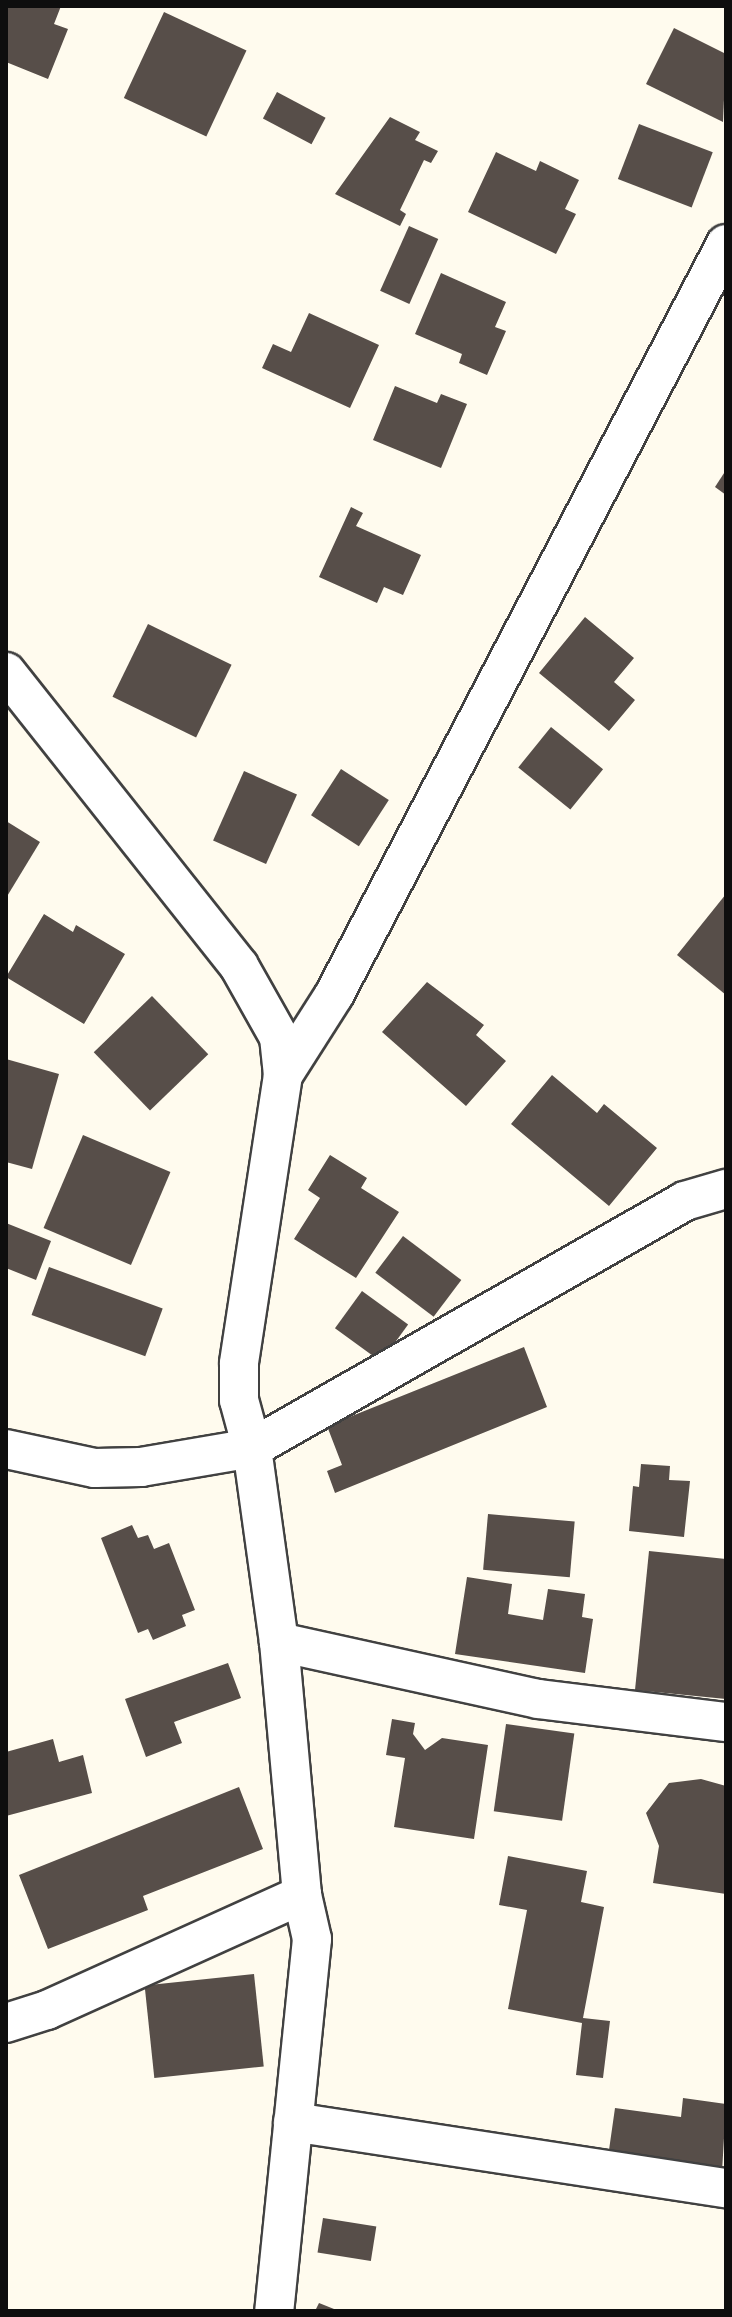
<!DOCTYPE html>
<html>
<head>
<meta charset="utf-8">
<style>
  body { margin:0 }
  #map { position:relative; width:732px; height:2317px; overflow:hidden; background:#fffbee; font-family:"Playfair Display",serif }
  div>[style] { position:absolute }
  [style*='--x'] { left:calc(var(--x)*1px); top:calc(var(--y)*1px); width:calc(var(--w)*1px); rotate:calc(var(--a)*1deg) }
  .building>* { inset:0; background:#574e49; transform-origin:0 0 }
  .roads { filter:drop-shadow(2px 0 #414141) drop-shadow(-2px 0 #414141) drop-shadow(0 2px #414141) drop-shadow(0 -2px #414141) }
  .street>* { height:38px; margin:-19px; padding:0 19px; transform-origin:19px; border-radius:19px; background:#fff }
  span { translate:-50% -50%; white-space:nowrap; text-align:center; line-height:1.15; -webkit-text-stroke:8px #fff; paint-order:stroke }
  .frame { position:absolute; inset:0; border:8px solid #0e0e0e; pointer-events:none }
</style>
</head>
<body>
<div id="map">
  <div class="building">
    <div style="clip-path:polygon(6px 6px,61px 6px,54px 24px,68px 29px,48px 79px,6px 62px)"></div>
    <div style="left:164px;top:12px;width:91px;height:95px;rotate:25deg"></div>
    <div style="clip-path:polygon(674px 28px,726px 54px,723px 122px,646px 84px)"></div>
    <div style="left:277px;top:92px;width:55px;height:30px;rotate:28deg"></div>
    <div style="clip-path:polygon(390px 117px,420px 132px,415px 140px,438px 151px,431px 163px,424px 160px,400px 210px,406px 214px,400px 226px,335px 194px)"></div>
    <div style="left:639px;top:124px;width:79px;height:59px;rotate:21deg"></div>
    <div style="clip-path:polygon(496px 152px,536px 171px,540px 161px,579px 180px,565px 209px,576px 214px,556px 254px,468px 212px)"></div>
    <div style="left:409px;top:226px;width:32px;height:71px;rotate:24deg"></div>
    <div style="clip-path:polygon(441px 273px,506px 302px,495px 327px,506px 331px,487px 375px,459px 363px,462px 354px,415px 334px)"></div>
    <div style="clip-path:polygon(309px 313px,379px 345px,350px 408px,262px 368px,273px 344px,291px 352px)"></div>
    <div style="clip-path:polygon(395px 386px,437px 403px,441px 394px,467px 404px,441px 468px,373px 440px)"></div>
    <div style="clip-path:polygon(726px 470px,726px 495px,715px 487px)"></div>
    <div style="clip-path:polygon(351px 507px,363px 513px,356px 526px,421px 555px,403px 595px,384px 587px,377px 603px,319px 577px)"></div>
    <div style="clip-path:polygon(585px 617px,634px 658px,614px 682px,635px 700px,609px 731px,539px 673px)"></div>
    <div style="left:148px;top:624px;width:93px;height:81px;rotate:26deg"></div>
    <div style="left:551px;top:727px;width:67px;height:52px;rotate:39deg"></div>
    <div style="left:341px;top:769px;width:57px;height:55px;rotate:33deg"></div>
    <div style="left:244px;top:771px;width:58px;height:76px;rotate:24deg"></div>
    <div style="clip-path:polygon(6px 821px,40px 842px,6px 898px)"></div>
    <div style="clip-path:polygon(726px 894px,726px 995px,677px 955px)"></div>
    <div style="clip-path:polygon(44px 914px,73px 932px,76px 925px,125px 954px,84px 1024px,6px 977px)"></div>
    <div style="clip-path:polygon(427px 982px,484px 1025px,476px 1035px,506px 1061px,466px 1106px,382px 1032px)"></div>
    <div style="left:152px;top:996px;width:81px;height:81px;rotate:46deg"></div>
    <div style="clip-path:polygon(6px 1059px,59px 1074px,32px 1169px,6px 1162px)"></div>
    <div style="clip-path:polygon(552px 1075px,597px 1113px,604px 1104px,657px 1148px,609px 1206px,511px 1124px)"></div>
    <div style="left:83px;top:1135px;width:95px;height:101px;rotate:23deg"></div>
    <div style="clip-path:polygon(330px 1155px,367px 1178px,361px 1188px,399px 1212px,356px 1278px,294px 1239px,320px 1198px,308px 1190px)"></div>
    <div style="clip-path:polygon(6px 1223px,51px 1241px,36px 1280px,6px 1268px)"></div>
    <div style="left:403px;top:1236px;width:73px;height:46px;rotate:37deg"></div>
    <div style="left:49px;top:1267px;width:121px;height:51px;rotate:20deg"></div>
    <div style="left:362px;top:1291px;width:57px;height:46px;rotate:36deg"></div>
    <div style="clip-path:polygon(524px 1347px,547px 1407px,335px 1493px,327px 1471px,342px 1465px,327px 1426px)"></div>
    <div style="clip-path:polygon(641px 1464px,670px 1466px,669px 1480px,690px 1481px,684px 1537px,629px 1531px,633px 1486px,639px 1487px)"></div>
    <div style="left:488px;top:1514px;width:87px;height:56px;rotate:5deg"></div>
    <div style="clip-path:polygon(132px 1525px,138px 1538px,148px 1535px,154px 1549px,169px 1543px,195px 1610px,182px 1615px,186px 1626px,153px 1640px,148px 1629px,138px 1633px,101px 1538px)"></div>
    <div style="clip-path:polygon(649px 1551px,726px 1559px,726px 1699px,635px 1690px)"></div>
    <div style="clip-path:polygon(467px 1577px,512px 1584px,508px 1614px,543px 1620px,548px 1589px,585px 1594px,582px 1617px,593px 1619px,585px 1673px,455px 1654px)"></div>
    <div style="clip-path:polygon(228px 1663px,241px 1698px,174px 1722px,182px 1743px,146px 1757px,125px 1699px)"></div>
    <div style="clip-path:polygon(392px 1719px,415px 1723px,413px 1734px,425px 1750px,442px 1738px,488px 1745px,474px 1839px,394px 1827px,405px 1758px,386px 1755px)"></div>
    <div style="left:506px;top:1724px;width:69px;height:88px;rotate:8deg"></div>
    <div style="clip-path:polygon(53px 1739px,59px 1762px,83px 1755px,92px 1793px,6px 1816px,6px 1752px)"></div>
    <div style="clip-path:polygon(701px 1779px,726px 1786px,726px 1894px,653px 1883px,659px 1846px,646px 1813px,669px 1783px)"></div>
    <div style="clip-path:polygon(239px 1787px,263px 1849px,143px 1896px,148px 1910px,48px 1949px,19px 1875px)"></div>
    <div style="clip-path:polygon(508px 1856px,587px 1871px,581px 1902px,604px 1907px,583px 2018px,610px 2021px,603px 2078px,576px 2075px,582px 2023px,508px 2009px,527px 1910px,499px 1905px)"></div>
    <div style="left:254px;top:1974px;width:93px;height:110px;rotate:84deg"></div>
    <div style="clip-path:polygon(683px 2098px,726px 2104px,722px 2172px,608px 2157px,615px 2108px,681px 2117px)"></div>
    <div style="left:323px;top:2218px;width:54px;height:35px;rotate:9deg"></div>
    <div style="clip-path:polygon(319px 2303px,339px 2311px,315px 2311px)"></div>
  </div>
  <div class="roads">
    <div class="street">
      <div style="--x:6;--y:672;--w:375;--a:51.6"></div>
      <div style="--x:239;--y:966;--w:81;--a:60.6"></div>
      <div style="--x:279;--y:1037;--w:38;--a:84"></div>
      <div style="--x:283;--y:1075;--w:292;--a:98.7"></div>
      <div style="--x:239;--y:1364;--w:36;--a:90"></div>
      <div style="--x:239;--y:1400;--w:50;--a:74.8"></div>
      <div style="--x:252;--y:1448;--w:196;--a:82.1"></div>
      <div style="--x:279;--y:1642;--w:254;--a:84.8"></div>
      <div style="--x:302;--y:1895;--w:45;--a:77.2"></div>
      <div style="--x:312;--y:1939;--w:374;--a:95.8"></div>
      <div style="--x:283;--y:1075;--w:95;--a:-57.5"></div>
      <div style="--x:334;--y:995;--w:847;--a:-62.44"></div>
      <div style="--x:6;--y:1449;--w:91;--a:12.1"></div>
      <div style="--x:95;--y:1468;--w:46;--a:-1.2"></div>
      <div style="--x:141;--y:1467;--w:113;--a:-9.7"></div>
      <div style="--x:252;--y:1448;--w:498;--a:-29.7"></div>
      <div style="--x:685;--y:1201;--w:43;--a:-16.3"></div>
      <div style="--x:279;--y:1642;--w:265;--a:12.4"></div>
      <div style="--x:538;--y:1699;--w:189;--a:7"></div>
      <div style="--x:6;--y:2023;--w:43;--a:-17.6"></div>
      <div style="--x:47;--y:2010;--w:280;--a:-24.3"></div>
      <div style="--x:293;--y:2122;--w:438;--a:8.7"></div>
    </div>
  </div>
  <div class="frame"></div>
</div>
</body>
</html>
